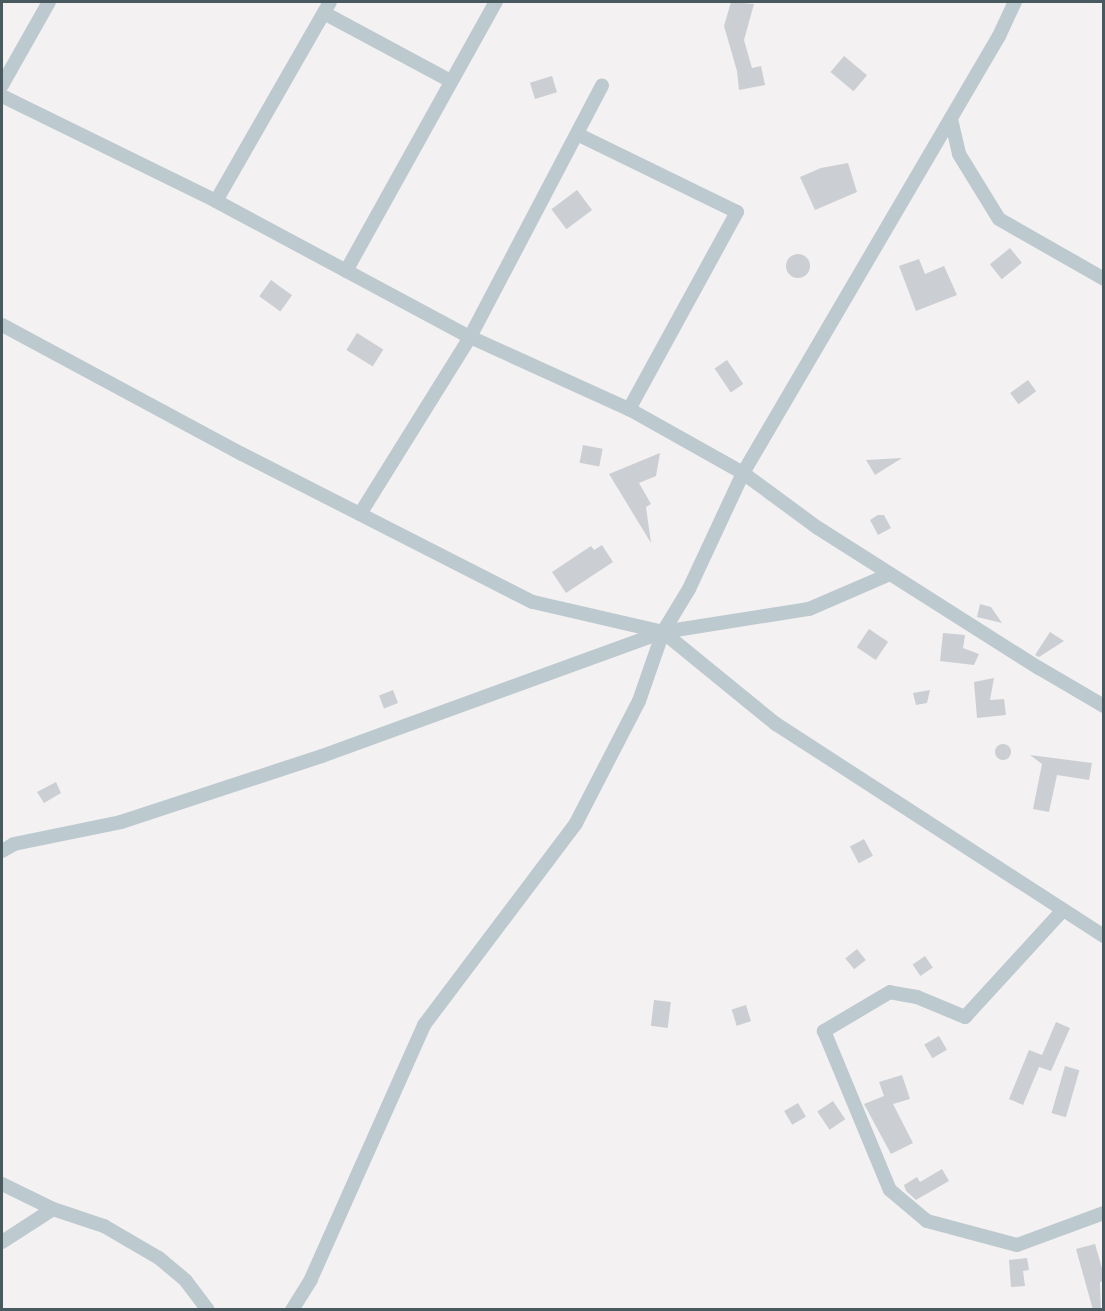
<!DOCTYPE html>
<html>
<head>
<meta charset="utf-8">
<style>
  body { margin:0 }
  #map { position:relative; width:1105px; height:1311px; overflow:hidden; background:#f3f1f1; font-family:Arial,sans-serif }
  div>[style] { position:absolute }
  [style*='--x'] { left:calc(var(--x)*1px); top:calc(var(--y)*1px); width:calc(var(--w)*1px); rotate:calc(var(--a)*1deg) }
  .building>* { inset:0; background:#cbcfd3; transform-origin:0 0 }
  .round { border-radius:50% }
  .minor>* { height:14px; margin:-7px; padding:0 7px; transform-origin:7px; border-radius:7px; background:#bcc9ce }
  span { translate:-50% -50%; white-space:nowrap; text-align:center; line-height:1.15; -webkit-text-stroke:6px #fff; paint-order:stroke }
  .frame { position:absolute; inset:0; border:3px solid #48595f; pointer-events:none }
</style>
</head>
<body>
<div id="map">
  <div class="building">
    <div style="clip-path:polygon(731px 2px,754px 4px,744px 40px,752px 68px,761px 66px,765px 85px,739px 90px,737px 71px,724px 26px)"></div>
    <div style="left:844px;top:56px;width:30px;height:21px;rotate:40deg"></div>
    <div style="left:552px;top:76px;width:17px;height:23px;rotate:73deg"></div>
    <div style="clip-path:polygon(848px 163px,857px 192px,815px 210px,800px 177px,821px 168px)"></div>
    <div style="left:577px;top:190px;width:25px;height:32px;rotate:53deg"></div>
    <div style="left:1010px;top:248px;width:19px;height:26px;rotate:51deg"></div>
    <div class="round" style="left:786px;top:254px;width:24px;height:24px"></div>
    <div style="clip-path:polygon(919px 259px,925px 274px,944px 266px,957px 295px,916px 311px,899px 266px)"></div>
    <div style="left:271px;top:280px;width:26px;height:20px;rotate:36deg"></div>
    <div style="left:357px;top:333px;width:31px;height:20px;rotate:32deg"></div>
    <div style="left:727px;top:360px;width:29px;height:15px;rotate:56deg"></div>
    <div style="left:1028px;top:380px;width:14px;height:22px;rotate:54deg"></div>
    <div style="left:583px;top:445px;width:20px;height:18px;rotate:11deg"></div>
    <div style="clip-path:polygon(660px 453px,656px 476px,639px 483px,651px 504px,646px 507px,651px 543px,609px 474px)"></div>
    <div style="clip-path:polygon(902px 458px,875px 475px,866px 460px)"></div>
    <div style="clip-path:polygon(878px 515px,884px 515px,891px 528px,878px 535px,870px 520px)"></div>
    <div style="clip-path:polygon(602px 545px,613px 562px,566px 593px,552px 572px,591px 546px,594px 550px)"></div>
    <div style="clip-path:polygon(980px 604px,991px 607px,1002px 623px,977px 617px)"></div>
    <div style="left:869px;top:629px;width:23px;height:22px;rotate:34deg"></div>
    <div style="clip-path:polygon(1050px 632px,1064px 641px,1039px 657px,1035px 655px)"></div>
    <div style="clip-path:polygon(943px 633px,965px 635px,963px 648px,979px 654px,974px 665px,940px 661px)"></div>
    <div style="clip-path:polygon(994px 678px,990px 700px,1004px 699px,1006px 715px,977px 718px,974px 682px)"></div>
    <div style="left:393px;top:690px;width:14px;height:15px;rotate:69deg"></div>
    <div style="clip-path:polygon(930px 690px,927px 703px,916px 705px,913px 693px)"></div>
    <div class="round" style="left:995px;top:744px;width:16px;height:16px"></div>
    <div style="clip-path:polygon(1030px 755px,1092px 763px,1089px 780px,1057px 775px,1049px 812px,1033px 809px,1042px 764px)"></div>
    <div style="clip-path:polygon(56px 782px,61px 793px,44px 803px,37px 792px)"></div>
    <div style="left:864px;top:839px;width:19px;height:16px;rotate:62deg"></div>
    <div style="left:857px;top:949px;width:14px;height:15px;rotate:51deg"></div>
    <div style="left:925px;top:956px;width:14px;height:15px;rotate:56deg"></div>
    <div style="left:654px;top:1000px;width:17px;height:26px;rotate:7deg"></div>
    <div style="left:746px;top:1005px;width:17px;height:15px;rotate:73deg"></div>
    <div style="clip-path:polygon(1056px 1022px,1070px 1028px,1051px 1071px,1039px 1067px,1023px 1105px,1009px 1099px,1029px 1050px,1042px 1055px)"></div>
    <div style="left:939px;top:1036px;width:16px;height:17px;rotate:60deg"></div>
    <div style="left:1065px;top:1066px;width:15px;height:49px;rotate:16deg"></div>
    <div style="clip-path:polygon(902px 1075px,910px 1099px,893px 1104px,913px 1143px,891px 1154px,864px 1104px,884px 1096px,879px 1082px)"></div>
    <div style="left:833px;top:1101px;width:22px;height:19px;rotate:56deg"></div>
    <div style="left:798px;top:1103px;width:16px;height:16px;rotate:60deg"></div>
    <div style="clip-path:polygon(942px 1169px,949px 1181px,916px 1200px,906px 1191px,904px 1185px,917px 1177px,920px 1182px)"></div>
    <div style="clip-path:polygon(1095px 1244px,1104px 1275px,1104px 1281px,1100px 1282px,1101px 1310px,1093px 1310px,1076px 1249px)"></div>
    <div style="clip-path:polygon(1027px 1258px,1029px 1270px,1023px 1271px,1025px 1286px,1011px 1287px,1009px 1260px)"></div>
  </div>
  <div class="minor">
    <div style="--x:324;--y:13;--w:144;--a:28.2"></div>
    <div style="--x:2;--y:85;--w:95;--a:-60.5"></div>
    <div style="--x:2;--y:96;--w:238;--a:26.1"></div>
    <div style="--x:216;--y:201;--w:229;--a:-60.2"></div>
    <div style="--x:951;--y:119;--w:36;--a:77"></div>
    <div style="--x:959;--y:154;--w:76;--a:58.4"></div>
    <div style="--x:999;--y:219;--w:121;--a:29.7"></div>
    <div style="--x:577;--y:134;--w:178;--a:26"></div>
    <div style="--x:737;--y:212;--w:225;--a:118.7"></div>
    <div style="--x:216;--y:201;--w:288;--a:28.2"></div>
    <div style="--x:470;--y:337;--w:175;--a:24.4"></div>
    <div style="--x:629;--y:409;--w:131;--a:29.3"></div>
    <div style="--x:743;--y:473;--w:93;--a:36.3"></div>
    <div style="--x:818;--y:528;--w:262;--a:32.4"></div>
    <div style="--x:1039;--y:668;--w:75;--a:30.3"></div>
    <div style="--x:346;--y:271;--w:308;--a:-60.9"></div>
    <div style="--x:2;--y:325;--w:272;--a:28.3"></div>
    <div style="--x:242;--y:454;--w:326;--a:27"></div>
    <div style="--x:533;--y:602;--w:133;--a:13"></div>
    <div style="--x:663;--y:632;--w:146;--a:39.2"></div>
    <div style="--x:776;--y:724;--w:391;--a:32.9"></div>
    <div style="--x:360;--y:514;--w:208;--a:-58.1"></div>
    <div style="--x:470;--y:337;--w:284;--a:-62.3"></div>
    <div style="--x:2;--y:851;--w:14;--a:-30"></div>
    <div style="--x:14;--y:844;--w:109;--a:-11.6"></div>
    <div style="--x:121;--y:822;--w:212;--a:-18.2"></div>
    <div style="--x:322;--y:756;--w:363;--a:-20"></div>
    <div style="--x:663;--y:632;--w:148;--a:-9"></div>
    <div style="--x:809;--y:609;--w:88;--a:-23.4"></div>
    <div style="--x:1063;--y:910;--w:145;--a:132.5"></div>
    <div style="--x:965;--y:1017;--w:52;--a:-157.4"></div>
    <div style="--x:917;--y:997;--w:27;--a:-170"></div>
    <div style="--x:890;--y:992;--w:77;--a:149.4"></div>
    <div style="--x:824;--y:1031;--w:172;--a:67.5"></div>
    <div style="--x:890;--y:1190;--w:48;--a:40"></div>
    <div style="--x:927;--y:1221;--w:93;--a:14.9"></div>
    <div style="--x:1017;--y:1245;--w:93;--a:-20.2"></div>
    <div style="--x:2;--y:1184;--w:57;--a:26.1"></div>
    <div style="--x:53;--y:1209;--w:61;--a:147.1"></div>
    <div style="--x:53;--y:1209;--w:54;--a:18.4"></div>
    <div style="--x:104;--y:1226;--w:64;--a:30.2"></div>
    <div style="--x:159;--y:1258;--w:35;--a:40"></div>
    <div style="--x:186;--y:1281;--w:36;--a:53"></div>
    <div style="--x:292;--y:1310;--w:36;--a:-58"></div>
    <div style="--x:311;--y:1279;--w:278;--a:-66"></div>
    <div style="--x:424;--y:1025;--w:253;--a:-53"></div>
    <div style="--x:576;--y:823;--w:137;--a:-62.7"></div>
    <div style="--x:639;--y:701;--w:73;--a:-70.8"></div>
    <div style="--x:663;--y:632;--w:50;--a:-58.8"></div>
    <div style="--x:689;--y:589;--w:128;--a:-65"></div>
    <div style="--x:743;--y:473;--w:506;--a:-59.64"></div>
    <div style="--x:999;--y:36;--w:38;--a:-65"></div>
  </div>
  <div class="frame"></div>
</div>
</body>
</html>
